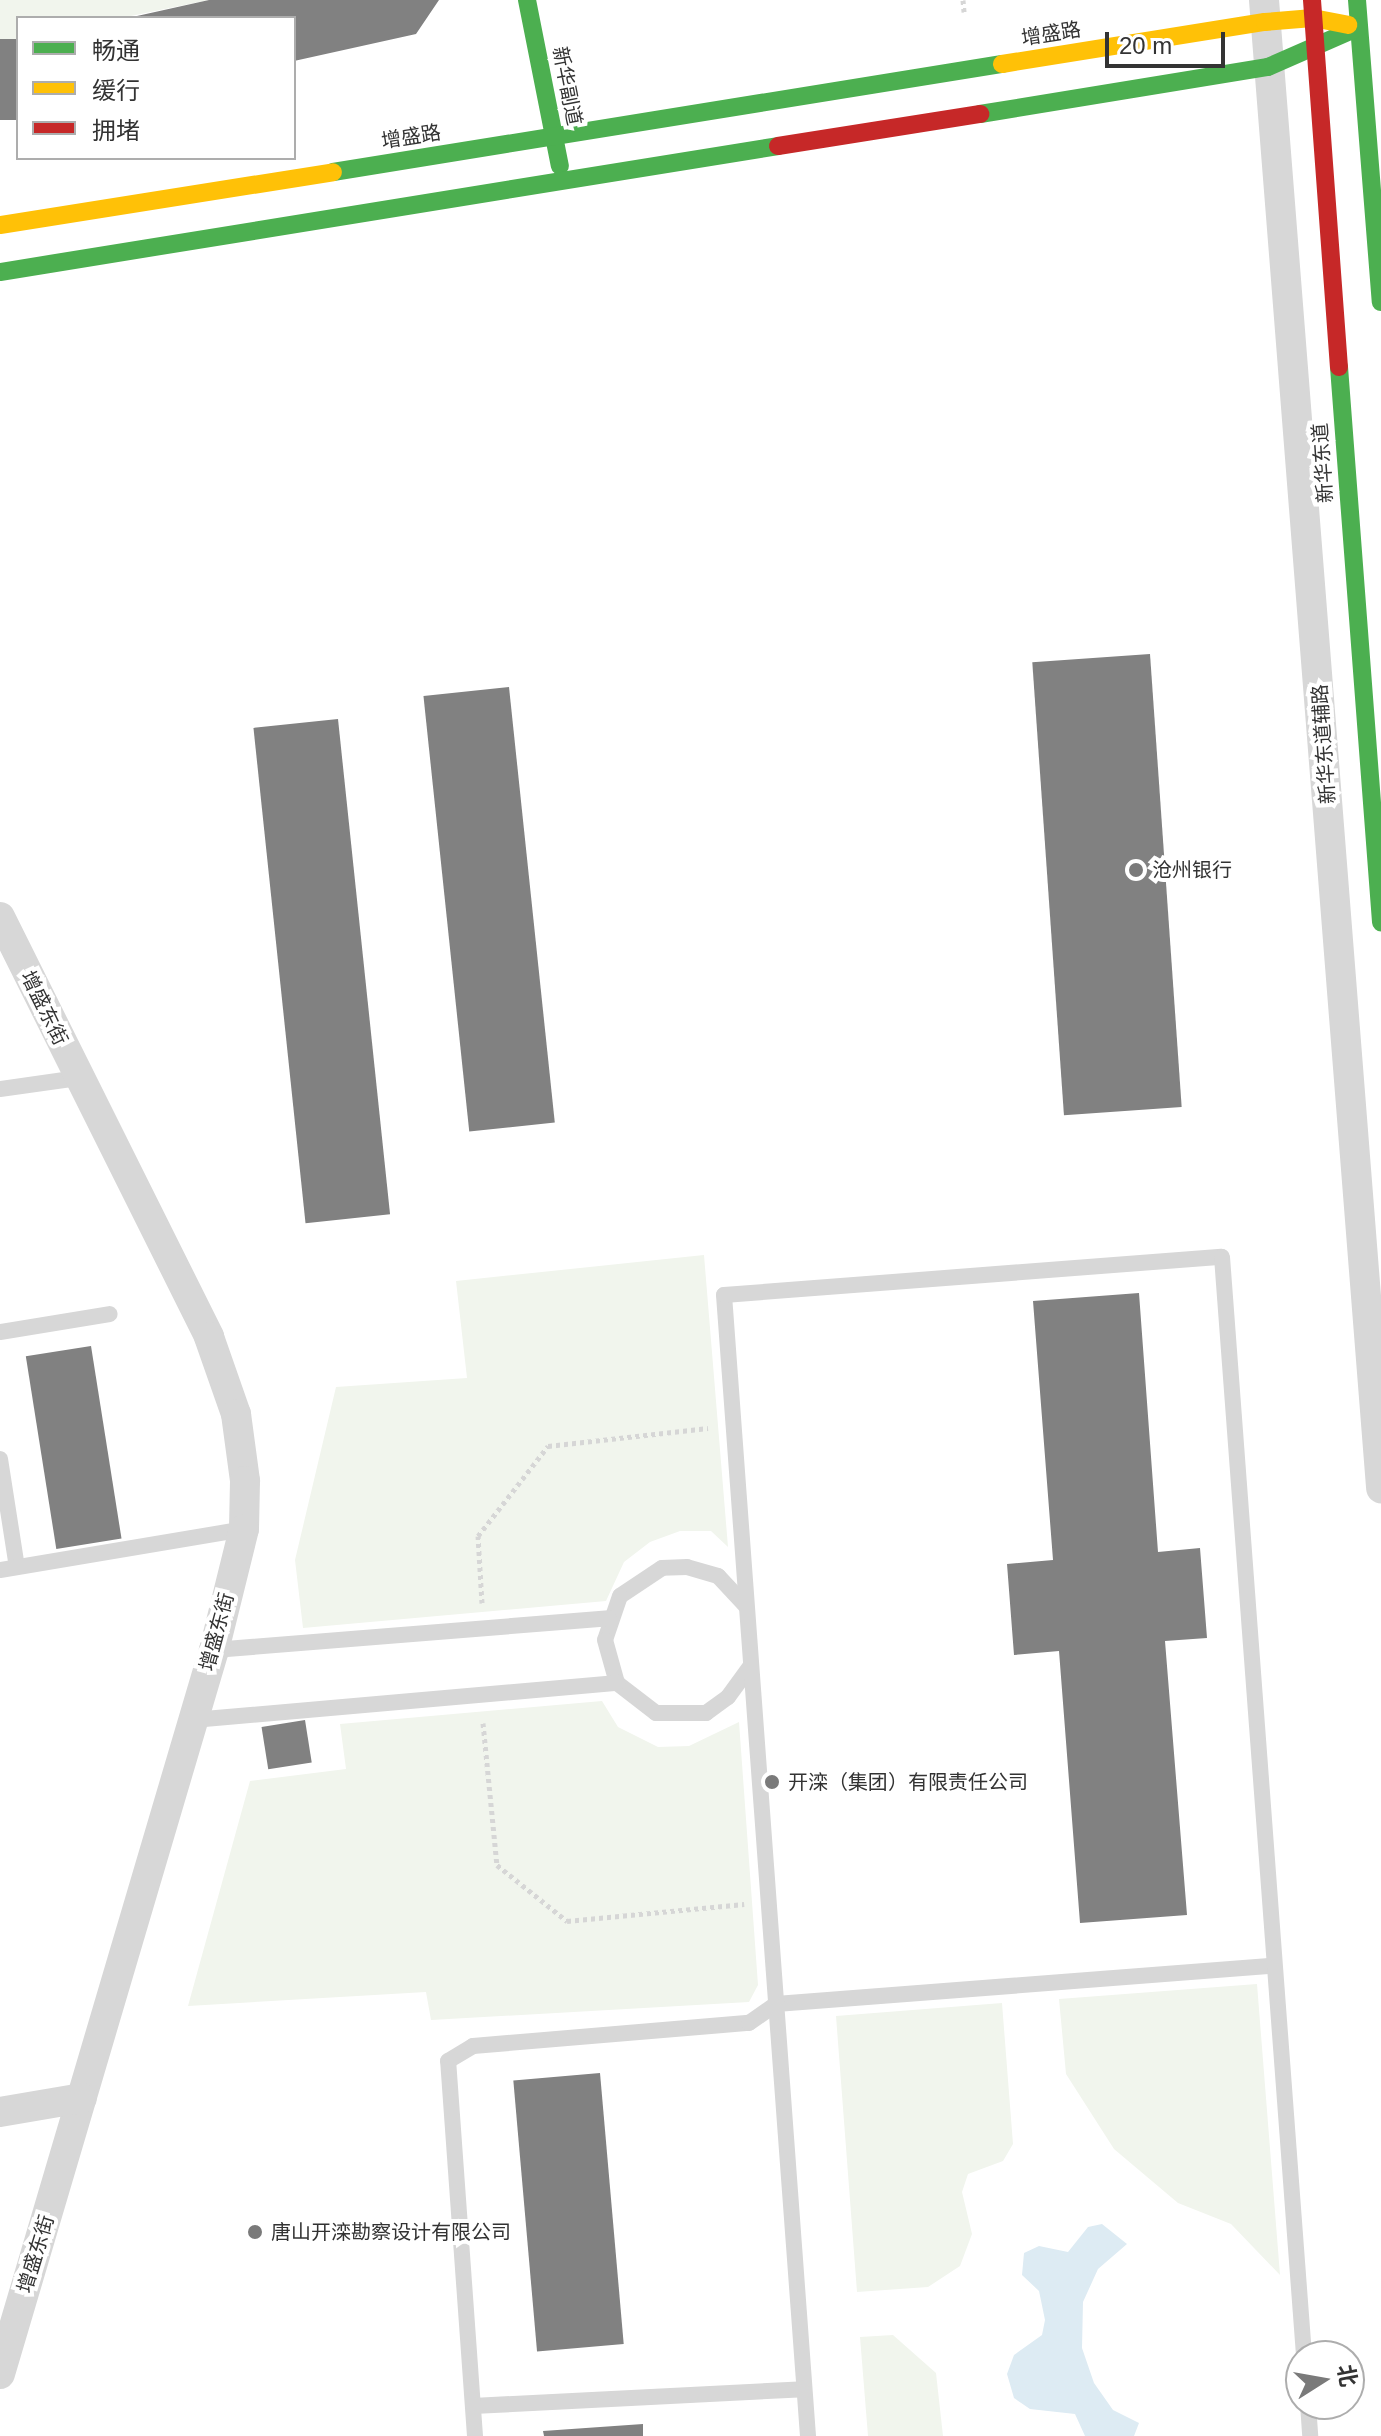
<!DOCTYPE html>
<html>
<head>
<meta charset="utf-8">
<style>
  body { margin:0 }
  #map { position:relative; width:1381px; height:2436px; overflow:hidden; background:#fff; font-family:Helvetica,"Noto Sans SC",sans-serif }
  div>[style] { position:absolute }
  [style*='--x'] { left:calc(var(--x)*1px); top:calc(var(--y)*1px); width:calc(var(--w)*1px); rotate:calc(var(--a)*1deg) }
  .green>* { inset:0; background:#f1f5ed }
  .water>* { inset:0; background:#ddebf3 }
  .building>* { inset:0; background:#818181; transform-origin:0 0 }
  .path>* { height:5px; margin-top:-2.5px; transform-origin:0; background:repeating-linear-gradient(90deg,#d6d6d6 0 4px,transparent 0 8px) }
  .lane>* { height:16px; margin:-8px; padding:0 8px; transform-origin:8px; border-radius:8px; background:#d7d7d7 }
  .street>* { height:30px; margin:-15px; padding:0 15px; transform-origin:15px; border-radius:15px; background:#d7d7d7 }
  .fast>* { height:18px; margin:-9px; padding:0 9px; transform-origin:9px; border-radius:9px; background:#4caf50 }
  .slow>* { height:18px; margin:-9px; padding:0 9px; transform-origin:9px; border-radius:9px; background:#ffc107 }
  .jam>* { height:18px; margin:-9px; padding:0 9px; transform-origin:9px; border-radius:9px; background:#c62828 }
  .dots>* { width:22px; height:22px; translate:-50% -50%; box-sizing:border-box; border:4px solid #fff; border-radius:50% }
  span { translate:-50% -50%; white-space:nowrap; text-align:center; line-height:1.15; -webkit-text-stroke:8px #fff; paint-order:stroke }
  .street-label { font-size:20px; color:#333 }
  .poi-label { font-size:20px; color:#333 }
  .left { translate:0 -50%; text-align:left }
  .legend { position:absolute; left:16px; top:16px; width:280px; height:144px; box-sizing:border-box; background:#fff; border:2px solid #adadad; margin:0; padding:10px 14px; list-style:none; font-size:24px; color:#333 }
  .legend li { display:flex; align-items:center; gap:16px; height:40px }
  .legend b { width:40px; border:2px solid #adadad }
  .north { position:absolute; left:1285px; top:2340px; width:80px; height:80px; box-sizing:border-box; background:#fff; border:2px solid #adadad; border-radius:50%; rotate:79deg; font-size:22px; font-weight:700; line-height:32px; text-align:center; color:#333 }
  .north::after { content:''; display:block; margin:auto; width:28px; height:36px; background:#7a7a7a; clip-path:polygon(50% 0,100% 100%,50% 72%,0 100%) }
  .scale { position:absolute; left:1105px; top:32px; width:120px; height:36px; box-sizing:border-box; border:4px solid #333; border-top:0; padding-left:10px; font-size:24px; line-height:28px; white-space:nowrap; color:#333; -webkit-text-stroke:6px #fff; paint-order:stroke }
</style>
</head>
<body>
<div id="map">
  <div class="green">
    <div style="clip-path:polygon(0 0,209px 0,121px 18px,18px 18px,18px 39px,0 43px)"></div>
    <div style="clip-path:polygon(704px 1255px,728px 1547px,711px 1531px,680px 1531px,650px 1542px,624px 1562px,606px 1601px,303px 1628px,295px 1560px,336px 1387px,467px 1378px,456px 1281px)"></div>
    <div style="clip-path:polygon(602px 1701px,618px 1727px,658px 1747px,689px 1746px,739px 1722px,758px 1985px,749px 2002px,431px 2020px,426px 1992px,188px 2006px,250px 1781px,346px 1769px,340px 1724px)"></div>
    <div style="clip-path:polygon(1257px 1984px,1280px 2275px,1231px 2224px,1178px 2203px,1114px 2149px,1066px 2074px,1059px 1999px)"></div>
    <div style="clip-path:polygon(1002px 2003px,1013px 2144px,1003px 2161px,968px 2174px,962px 2192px,972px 2234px,960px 2266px,928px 2287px,857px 2292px,836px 2016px)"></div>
    <div style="clip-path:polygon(893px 2335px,936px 2373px,943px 2436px,868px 2436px,860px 2337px)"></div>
  </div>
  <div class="water">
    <div style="clip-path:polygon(1102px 2224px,1127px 2244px,1098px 2269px,1083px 2302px,1082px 2348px,1094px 2383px,1113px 2410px,1139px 2423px,1134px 2436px,1085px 2436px,1075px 2414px,1030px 2409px,1014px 2398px,1007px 2374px,1014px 2355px,1042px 2335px,1045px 2320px,1039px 2291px,1022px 2275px,1024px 2253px,1039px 2246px,1068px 2252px,1088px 2227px)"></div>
  </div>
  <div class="building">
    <div style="clip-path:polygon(209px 0,439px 0,416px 34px,294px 61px,294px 18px,128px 18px)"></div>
    <div style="left:18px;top:39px;width:81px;height:18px;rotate:90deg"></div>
    <div style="left:1150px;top:654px;width:454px;height:118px;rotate:86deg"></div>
    <div style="left:509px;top:687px;width:438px;height:86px;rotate:84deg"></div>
    <div style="left:338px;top:719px;width:498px;height:85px;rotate:84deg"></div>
    <div style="clip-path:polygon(1139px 1293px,1158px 1552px,1200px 1548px,1207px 1638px,1165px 1641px,1187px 1915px,1080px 1923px,1059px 1651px,1014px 1655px,1007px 1564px,1053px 1560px,1033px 1301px)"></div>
    <div style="left:91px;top:1346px;width:195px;height:66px;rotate:81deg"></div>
    <div style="left:305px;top:1720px;width:43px;height:44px;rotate:81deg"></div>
    <div style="left:600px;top:2073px;width:272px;height:87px;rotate:85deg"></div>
    <div style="clip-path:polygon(643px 2424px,643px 2436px,544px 2436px,543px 2431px)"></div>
  </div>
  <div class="path">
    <div style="--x:963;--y:0;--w:12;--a:85"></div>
    <div style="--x:482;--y:1603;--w:67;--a:-93.4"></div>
    <div style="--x:478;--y:1536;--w:114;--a:-52.1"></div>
    <div style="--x:548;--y:1446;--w:161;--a:-6.4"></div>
    <div style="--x:483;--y:1723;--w:143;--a:84.4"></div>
    <div style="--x:497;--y:1865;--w:90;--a:38.7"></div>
    <div style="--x:567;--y:1921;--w:178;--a:-5.5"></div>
  </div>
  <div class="lane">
    <div style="--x:0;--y:1089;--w:79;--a:-8"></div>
    <div style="--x:0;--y:1332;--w:111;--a:-9.3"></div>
    <div style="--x:0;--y:1459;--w:109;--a:81.1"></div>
    <div style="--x:0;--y:1570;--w:247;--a:-9.5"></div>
    <div style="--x:746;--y:1606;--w:41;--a:-133"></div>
    <div style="--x:718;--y:1576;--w:32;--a:-164"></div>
    <div style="--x:687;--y:1567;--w:25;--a:178"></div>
    <div style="--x:662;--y:1568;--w:50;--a:146.3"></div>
    <div style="--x:620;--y:1596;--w:46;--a:108.8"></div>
    <div style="--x:605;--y:1640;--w:45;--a:74.4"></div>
    <div style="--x:617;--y:1683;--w:49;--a:37.6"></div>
    <div style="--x:656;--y:1713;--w:50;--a:0"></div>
    <div style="--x:706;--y:1713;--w:27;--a:-36"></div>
    <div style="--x:728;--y:1697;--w:39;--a:-54"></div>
    <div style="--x:214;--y:1650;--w:396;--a:-4.6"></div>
    <div style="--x:193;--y:1720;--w:426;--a:-5"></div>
    <div style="--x:1308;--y:2404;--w:32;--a:86"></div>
    <div style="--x:473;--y:2406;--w:331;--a:-2.9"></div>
    <div style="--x:475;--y:2436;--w:376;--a:-94.1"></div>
    <div style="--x:448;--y:2061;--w:29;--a:-31"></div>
    <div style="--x:473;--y:2046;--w:277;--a:-4.8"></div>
    <div style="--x:749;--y:2023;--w:33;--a:-35"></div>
    <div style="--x:776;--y:2004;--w:498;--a:-4.4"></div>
    <div style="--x:808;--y:2436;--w:1144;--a:-94.21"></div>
    <div style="--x:724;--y:1295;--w:499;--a:-4.4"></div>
    <div style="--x:1222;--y:1257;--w:1102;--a:85.73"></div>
  </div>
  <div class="street">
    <div style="--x:1264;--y:0;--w:1493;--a:85.5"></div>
    <div style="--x:0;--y:917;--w:469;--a:63.5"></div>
    <div style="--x:209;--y:1337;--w:82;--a:70.7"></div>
    <div style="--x:236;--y:1414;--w:68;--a:82.3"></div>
    <div style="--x:245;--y:1481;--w:48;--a:91.2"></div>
    <div style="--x:244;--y:1529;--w:125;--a:103.9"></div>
    <div style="--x:214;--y:1650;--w:755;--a:106.47"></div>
    <div style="--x:0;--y:2112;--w:83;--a:-9.7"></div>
  </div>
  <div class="fast">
    <div style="--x:527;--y:0;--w:169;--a:78.8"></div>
    <div style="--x:1357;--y:0;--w:303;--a:85.5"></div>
    <div style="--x:980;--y:114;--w:292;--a:-9.3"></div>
    <div style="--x:1268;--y:67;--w:99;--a:-23.7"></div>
    <div style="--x:333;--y:172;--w:678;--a:-9.17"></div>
    <div style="--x:0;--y:272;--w:788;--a:-9.2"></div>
    <div style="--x:1339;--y:367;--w:557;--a:85.67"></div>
  </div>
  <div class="slow">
    <div style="--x:1002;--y:64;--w:266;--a:-9.1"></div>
    <div style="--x:1265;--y:22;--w:48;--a:-4.8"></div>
    <div style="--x:1313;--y:18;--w:36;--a:11"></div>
    <div style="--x:0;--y:225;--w:337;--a:-9"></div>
  </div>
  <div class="jam">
    <div style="--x:1312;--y:0;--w:368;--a:85.8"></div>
    <div style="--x:778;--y:146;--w:205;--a:-9"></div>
  </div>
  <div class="dots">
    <div style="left:1136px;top:870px;background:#7a7a7a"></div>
    <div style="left:772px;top:1782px;background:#7a7a7a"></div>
    <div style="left:255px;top:2232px;background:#7a7a7a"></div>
  </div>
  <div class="street-label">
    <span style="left:1051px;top:34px;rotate:-9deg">增盛路</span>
    <span style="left:567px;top:86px;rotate:79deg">新华副道</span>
    <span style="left:411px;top:137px;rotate:-9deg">增盛路</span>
    <span style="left:1323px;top:463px;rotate:-94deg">新华东道</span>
    <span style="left:1324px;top:744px;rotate:-94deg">新华东道辅路</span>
    <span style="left:44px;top:1008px;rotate:64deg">增盛东街</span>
    <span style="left:217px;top:1632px;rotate:-75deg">增盛东街</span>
    <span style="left:36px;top:2254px;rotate:-73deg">增盛东街</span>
  </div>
  <div class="poi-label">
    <span class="left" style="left:1152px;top:870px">沧州银行</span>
    <span class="left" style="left:788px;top:1782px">开滦（集团）有限责任公司</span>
    <span class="left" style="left:271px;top:2232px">唐山开滦勘察设计有限公司</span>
  </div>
  <ul class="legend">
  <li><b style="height:10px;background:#4caf50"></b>畅通</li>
  <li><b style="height:10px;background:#ffc107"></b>缓行</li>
  <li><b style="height:10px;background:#c62828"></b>拥堵</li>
  </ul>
  <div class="north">北</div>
  <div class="scale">20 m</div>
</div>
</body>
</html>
